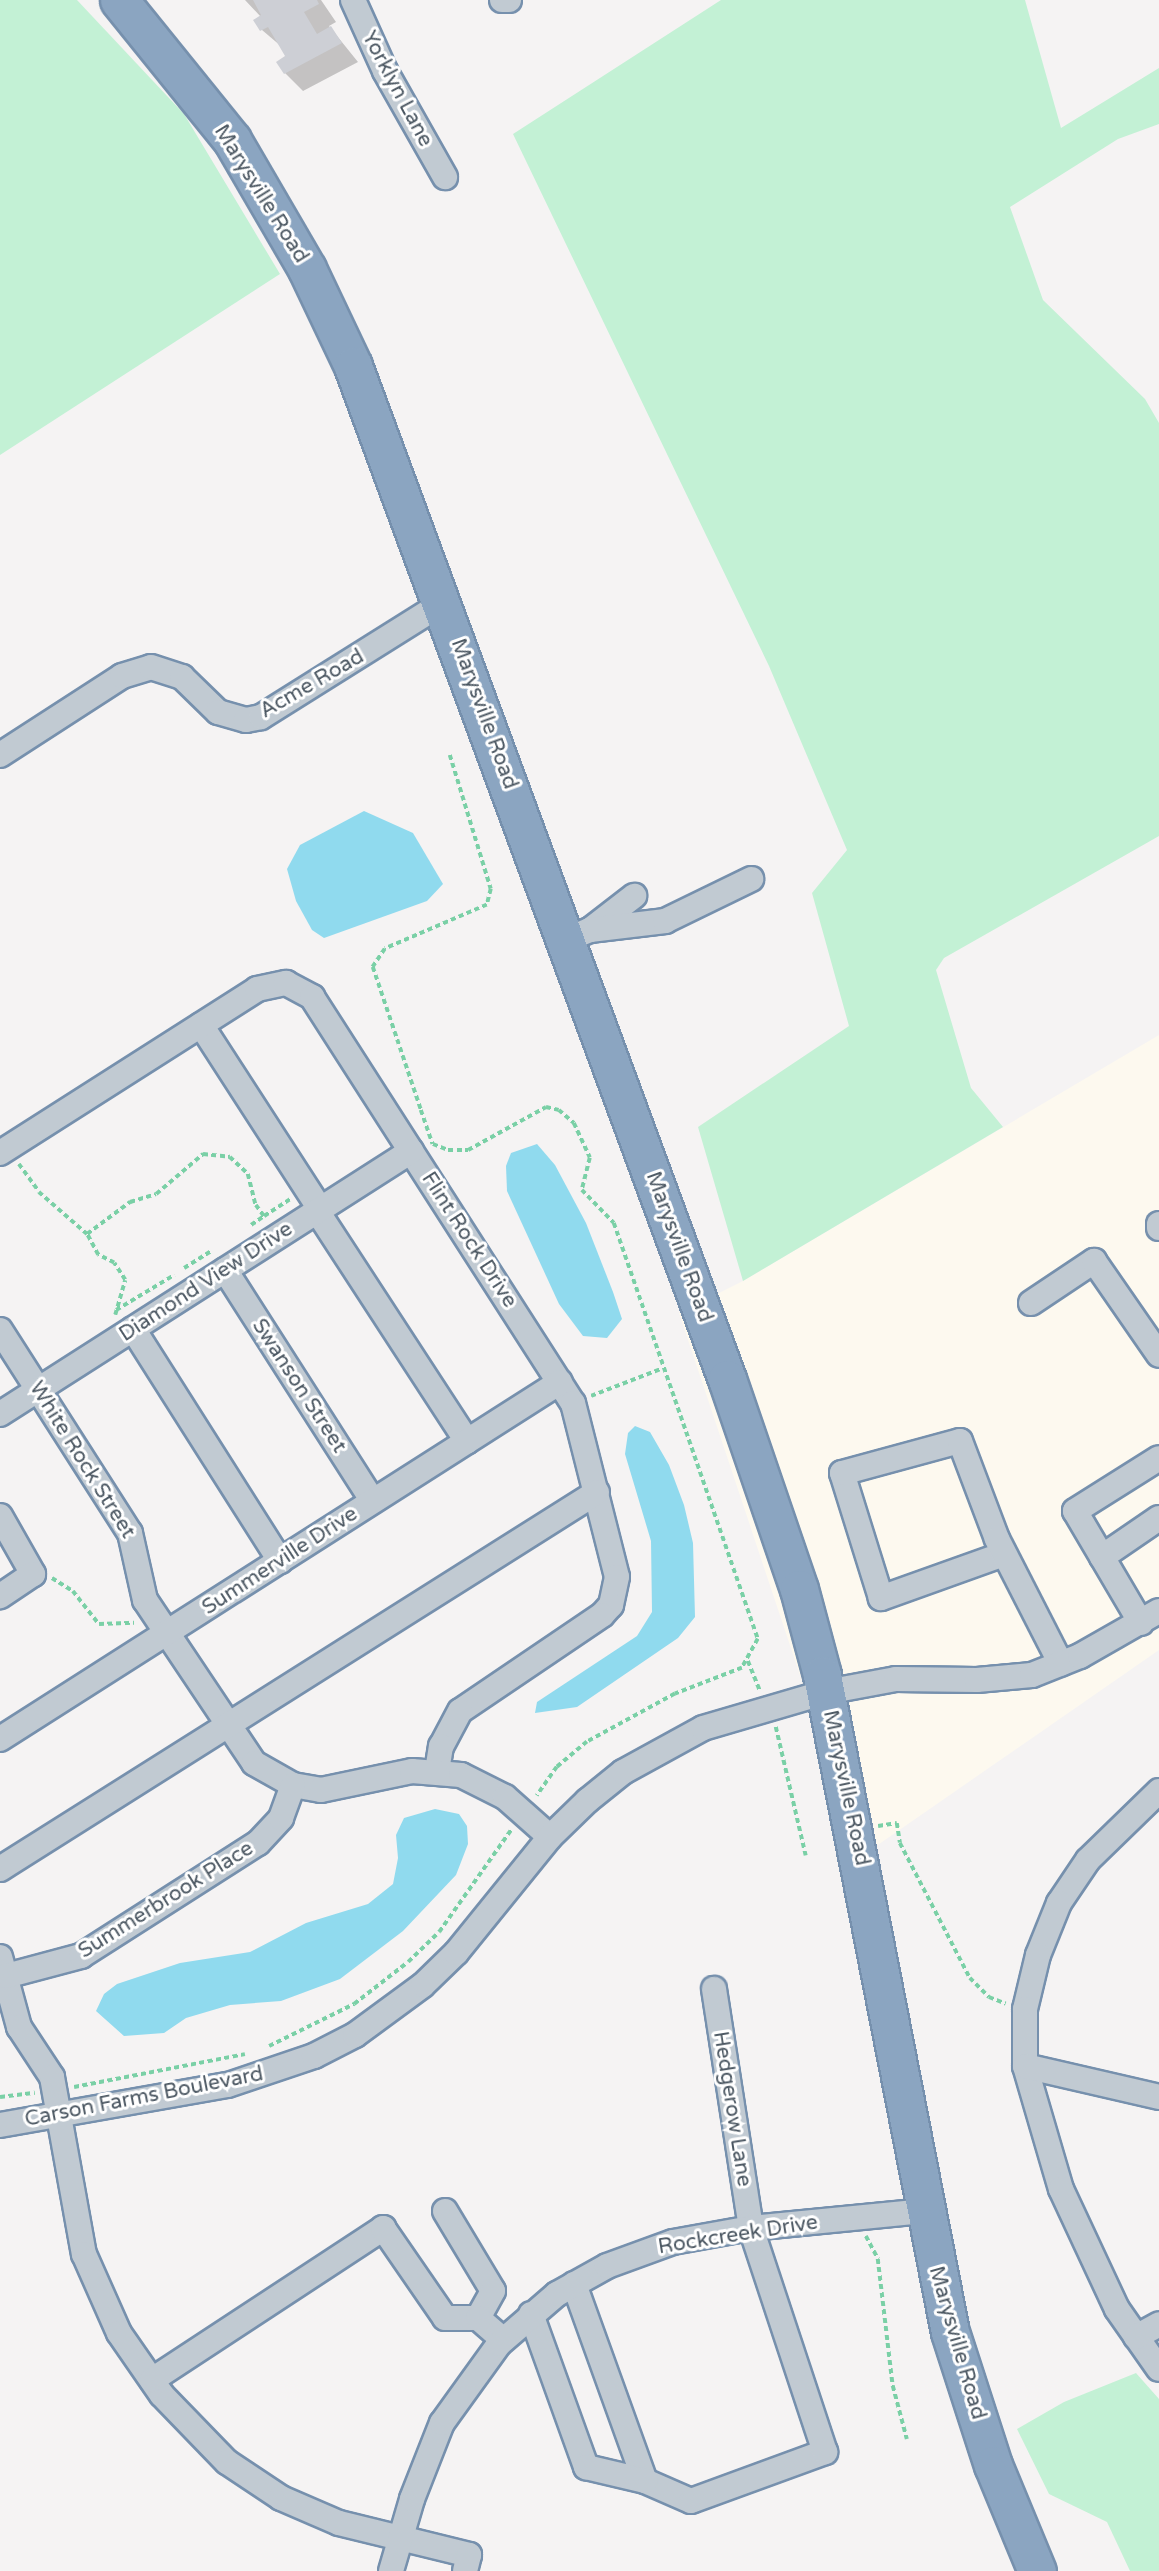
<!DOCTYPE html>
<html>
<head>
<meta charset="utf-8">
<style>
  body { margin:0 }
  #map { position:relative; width:1159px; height:2571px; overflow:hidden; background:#f5f3f3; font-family:"Varela Round",sans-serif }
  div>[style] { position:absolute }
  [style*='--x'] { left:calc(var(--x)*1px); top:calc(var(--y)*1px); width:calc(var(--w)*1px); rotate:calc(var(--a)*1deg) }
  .commercial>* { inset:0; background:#fdf9ef }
  .green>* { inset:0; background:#c3f1d5 }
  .water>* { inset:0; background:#90daee }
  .shadow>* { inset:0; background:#0003 }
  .building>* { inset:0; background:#cdcfd5 }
  .path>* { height:3.5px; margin-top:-1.75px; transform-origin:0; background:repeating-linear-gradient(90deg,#7ad0a6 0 5px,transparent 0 8.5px) }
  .roads { filter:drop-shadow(2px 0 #7690ad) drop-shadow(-2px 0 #7690ad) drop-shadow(0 2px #7690ad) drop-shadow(0 -2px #7690ad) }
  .minor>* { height:24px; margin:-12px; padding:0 12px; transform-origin:12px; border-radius:12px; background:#c1cad2 }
  .highway>* { height:37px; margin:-18.5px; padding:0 18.5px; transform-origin:18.5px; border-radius:18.5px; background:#8ba5c1 }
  span { translate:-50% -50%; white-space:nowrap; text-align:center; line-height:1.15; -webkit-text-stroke:6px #fff; paint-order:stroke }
  .street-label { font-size:21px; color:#4a5661 }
</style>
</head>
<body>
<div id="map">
  <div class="commercial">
    <div style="clip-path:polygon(1159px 1035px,1159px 1650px,846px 1867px,819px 1732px,679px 1313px,743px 1281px)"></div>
  </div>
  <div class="green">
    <div style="clip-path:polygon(0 0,77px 0,184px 114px,280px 274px,0 455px)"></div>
    <div style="clip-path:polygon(721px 0,1025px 0,1061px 128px,1159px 68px,1159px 124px,1118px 139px,1010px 207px,1043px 300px,1145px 399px,1159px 423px,1159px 836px,944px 958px,936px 970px,971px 1088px,1003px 1127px,743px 1281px,698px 1127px,849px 1026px,812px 893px,847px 850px,769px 666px,513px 134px)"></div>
    <div style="clip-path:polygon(1136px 2373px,1159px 2399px,1159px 2571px,1130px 2571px,1107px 2522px,1049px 2494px,1017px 2429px,1064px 2402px)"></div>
  </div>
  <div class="water">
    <div style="clip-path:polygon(364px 811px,413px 833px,443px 884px,427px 901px,324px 938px,312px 930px,296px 901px,287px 869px,300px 845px)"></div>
    <div style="clip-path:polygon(537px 1144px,555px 1165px,586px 1223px,613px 1292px,622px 1319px,607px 1338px,583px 1336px,559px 1304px,507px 1191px,506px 1166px,511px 1153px)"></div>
    <div style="clip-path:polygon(635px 1426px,650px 1432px,669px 1465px,684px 1505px,693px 1543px,695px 1617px,678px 1638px,577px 1707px,535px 1713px,537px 1702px,637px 1636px,652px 1612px,651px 1541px,625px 1454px,628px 1433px)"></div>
    <div style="clip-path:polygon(435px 1809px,459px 1814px,467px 1826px,468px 1844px,456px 1875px,403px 1931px,340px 1979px,281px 2001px,230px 2005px,186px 2018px,164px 2033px,124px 2036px,96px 2011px,104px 1994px,117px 1984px,180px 1963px,250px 1952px,306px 1923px,368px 1904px,393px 1884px,398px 1858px,396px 1835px,404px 1818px)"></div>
  </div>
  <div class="shadow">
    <div style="clip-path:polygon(245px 0,321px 0,336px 22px,329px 26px,358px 62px,303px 91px,285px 73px,288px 57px,282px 47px,262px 30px,256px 20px,261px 17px)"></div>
  </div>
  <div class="building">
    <div style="clip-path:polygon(253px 0,317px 0,319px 4px,304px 12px,317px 34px,331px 26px,342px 43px,284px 74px,276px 62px,285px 56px,268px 27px,260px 31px,253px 20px,261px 15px)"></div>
  </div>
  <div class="path">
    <div style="--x:450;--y:755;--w:140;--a:73"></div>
    <div style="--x:491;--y:889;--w:16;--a:104"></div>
    <div style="--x:487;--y:905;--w:111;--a:156.7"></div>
    <div style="--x:385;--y:949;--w:22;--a:124"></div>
    <div style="--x:373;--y:967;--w:151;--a:71.4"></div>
    <div style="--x:421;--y:1110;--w:36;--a:71"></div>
    <div style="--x:433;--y:1144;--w:16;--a:22"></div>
    <div style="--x:448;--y:1150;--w:20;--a:0"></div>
    <div style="--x:468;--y:1150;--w:89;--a:-28.9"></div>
    <div style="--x:546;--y:1107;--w:13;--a:13"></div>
    <div style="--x:559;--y:1110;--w:20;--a:41"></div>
    <div style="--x:574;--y:1123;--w:38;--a:65"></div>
    <div style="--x:590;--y:1158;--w:33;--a:104"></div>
    <div style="--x:582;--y:1190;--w:46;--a:45.9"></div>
    <div style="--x:614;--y:1223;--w:440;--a:70.9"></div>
    <div style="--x:758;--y:1639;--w:33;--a:119"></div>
    <div style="--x:742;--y:1668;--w:72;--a:158.8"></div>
    <div style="--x:675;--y:1694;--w:100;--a:151.4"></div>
    <div style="--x:587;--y:1742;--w:39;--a:140"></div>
    <div style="--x:557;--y:1767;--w:35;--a:125"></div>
    <div style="--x:19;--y:1164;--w:34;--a:54"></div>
    <div style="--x:39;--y:1192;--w:64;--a:41.2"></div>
    <div style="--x:251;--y:1225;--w:16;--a:-35"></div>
    <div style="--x:184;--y:1268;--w:31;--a:-32"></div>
    <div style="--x:116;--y:1310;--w:68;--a:-31.1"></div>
    <div style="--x:115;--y:1315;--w:36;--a:-74"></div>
    <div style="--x:125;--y:1280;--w:20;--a:-123"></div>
    <div style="--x:114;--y:1263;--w:18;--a:-153"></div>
    <div style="--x:98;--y:1255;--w:24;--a:-118"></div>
    <div style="--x:87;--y:1234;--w:54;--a:-36.7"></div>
    <div style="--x:130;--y:1202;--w:27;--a:-17"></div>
    <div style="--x:156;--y:1194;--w:62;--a:-40.4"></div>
    <div style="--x:203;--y:1154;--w:27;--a:6"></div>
    <div style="--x:230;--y:1157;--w:25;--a:43"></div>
    <div style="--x:248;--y:1174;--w:32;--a:76"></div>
    <div style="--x:256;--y:1205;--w:14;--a:54"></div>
    <div style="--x:264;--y:1216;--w:31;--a:-33"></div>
    <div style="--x:591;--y:1396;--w:75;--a:-21.1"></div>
    <div style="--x:52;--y:1578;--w:25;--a:32"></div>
    <div style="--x:73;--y:1591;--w:42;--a:51.8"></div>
    <div style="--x:99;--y:1624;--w:35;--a:-2"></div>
    <div style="--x:748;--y:1661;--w:32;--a:68"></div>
    <div style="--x:776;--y:1727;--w:132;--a:76.9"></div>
    <div style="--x:878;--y:1826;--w:19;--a:-9"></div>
    <div style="--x:897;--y:1823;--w:20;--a:81"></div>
    <div style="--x:900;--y:1843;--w:152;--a:62.6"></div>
    <div style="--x:970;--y:1978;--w:27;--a:45"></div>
    <div style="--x:989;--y:1997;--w:18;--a:22"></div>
    <div style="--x:269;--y:2046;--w:95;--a:-26.3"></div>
    <div style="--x:354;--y:2004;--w:68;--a:-37.9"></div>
    <div style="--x:408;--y:1962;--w:43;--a:-44.1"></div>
    <div style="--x:439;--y:1932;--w:125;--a:-54.8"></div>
    <div style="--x:74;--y:2087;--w:174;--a:-10.9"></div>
    <div style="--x:0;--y:2097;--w:35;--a:-7"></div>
    <div style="--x:866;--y:2236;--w:26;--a:62"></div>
    <div style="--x:878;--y:2259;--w:128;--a:83.3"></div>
    <div style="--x:893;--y:2386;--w:55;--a:75.2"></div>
  </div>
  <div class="roads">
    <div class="minor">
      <div style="--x:353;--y:0;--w:78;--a:65.7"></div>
      <div style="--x:385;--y:71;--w:122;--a:60.5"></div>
      <div style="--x:502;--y:0;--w:7;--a:0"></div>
      <div style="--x:0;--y:755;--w:145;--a:-32.9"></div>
      <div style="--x:122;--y:676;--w:30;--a:-17"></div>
      <div style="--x:151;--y:667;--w:33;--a:18"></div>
      <div style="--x:182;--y:677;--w:50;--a:44.2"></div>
      <div style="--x:218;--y:712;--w:29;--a:16"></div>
      <div style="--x:246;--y:720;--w:15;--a:-11"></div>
      <div style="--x:261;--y:717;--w:215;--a:-32.1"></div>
      <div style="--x:590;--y:930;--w:56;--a:-37.7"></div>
      <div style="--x:566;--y:940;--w:26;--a:-23"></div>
      <div style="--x:590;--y:930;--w:76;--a:-6.8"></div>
      <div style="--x:665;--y:921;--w:96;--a:-26"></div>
      <div style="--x:201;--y:1025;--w:219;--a:57.1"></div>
      <div style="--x:0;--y:1153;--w:305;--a:-32.5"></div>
      <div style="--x:257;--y:989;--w:30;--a:-12"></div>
      <div style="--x:286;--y:983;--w:30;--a:28"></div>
      <div style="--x:312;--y:997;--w:483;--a:57.3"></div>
      <div style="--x:573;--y:1403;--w:179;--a:75.8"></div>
      <div style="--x:617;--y:1577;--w:29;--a:102"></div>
      <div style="--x:611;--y:1605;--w:13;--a:132"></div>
      <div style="--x:602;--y:1615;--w:171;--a:145.9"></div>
      <div style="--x:460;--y:1711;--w:40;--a:118"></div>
      <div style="--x:441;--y:1746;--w:25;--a:99"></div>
      <div style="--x:317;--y:1211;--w:275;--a:56.9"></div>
      <div style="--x:1159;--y:1224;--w:4;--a:90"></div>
      <div style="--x:225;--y:1270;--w:274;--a:57.4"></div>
      <div style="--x:1031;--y:1303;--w:76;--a:-33.7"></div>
      <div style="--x:1094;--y:1261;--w:114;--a:55.3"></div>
      <div style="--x:133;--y:1329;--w:275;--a:57.6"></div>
      <div style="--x:0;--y:1330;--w:241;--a:57.4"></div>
      <div style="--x:130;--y:1533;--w:69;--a:77.4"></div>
      <div style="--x:145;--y:1600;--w:196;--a:56.2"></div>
      <div style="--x:254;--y:1763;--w:45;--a:29.4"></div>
      <div style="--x:293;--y:1785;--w:28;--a:10"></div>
      <div style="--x:321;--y:1790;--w:93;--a:-11.8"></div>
      <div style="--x:412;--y:1771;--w:49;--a:4.7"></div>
      <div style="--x:461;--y:1775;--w:49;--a:26.6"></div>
      <div style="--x:505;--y:1797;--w:60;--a:41.6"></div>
      <div style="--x:0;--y:1414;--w:488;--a:-32.6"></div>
      <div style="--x:0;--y:1516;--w:67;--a:60.4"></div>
      <div style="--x:33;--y:1574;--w:40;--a:146"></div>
      <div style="--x:1004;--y:1554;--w:131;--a:160.3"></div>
      <div style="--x:881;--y:1598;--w:131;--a:-107.3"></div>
      <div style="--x:842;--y:1473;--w:122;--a:-15.2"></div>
      <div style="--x:960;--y:1441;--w:105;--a:69.3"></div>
      <div style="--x:997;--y:1539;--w:140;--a:62.9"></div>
      <div style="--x:1102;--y:1557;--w:69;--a:-34.4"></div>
      <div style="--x:1141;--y:1623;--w:130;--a:-120.5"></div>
      <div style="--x:1075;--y:1511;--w:99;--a:-32.2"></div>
      <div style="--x:0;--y:1739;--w:664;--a:-32.52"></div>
      <div style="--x:1159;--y:1791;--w:99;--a:135.8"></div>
      <div style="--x:1088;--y:1860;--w:52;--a:124"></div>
      <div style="--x:1059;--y:1903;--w:56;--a:112"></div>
      <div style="--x:1038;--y:1955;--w:56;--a:103.5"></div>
      <div style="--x:1025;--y:2009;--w:57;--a:90"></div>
      <div style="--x:1025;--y:2066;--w:128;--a:73.7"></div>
      <div style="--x:1061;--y:2189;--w:132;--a:65"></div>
      <div style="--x:1117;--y:2309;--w:73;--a:55"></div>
      <div style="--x:0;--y:1869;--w:706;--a:-32.27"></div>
      <div style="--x:0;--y:1957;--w:73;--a:74.8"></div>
      <div style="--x:19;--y:2027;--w:60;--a:56.6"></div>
      <div style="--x:52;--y:2077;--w:180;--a:79.8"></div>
      <div style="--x:84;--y:2254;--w:86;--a:66.1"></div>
      <div style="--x:119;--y:2333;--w:75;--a:55.3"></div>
      <div style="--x:162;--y:2395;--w:93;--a:45.9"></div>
      <div style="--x:227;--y:2462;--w:65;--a:33.7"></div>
      <div style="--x:281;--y:2498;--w:63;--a:23.3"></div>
      <div style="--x:339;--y:2523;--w:134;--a:13.8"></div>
      <div style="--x:469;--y:2555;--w:16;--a:104"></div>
      <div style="--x:6;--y:1976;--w:78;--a:-14.9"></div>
      <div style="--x:81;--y:1956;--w:210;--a:-32.6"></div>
      <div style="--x:258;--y:1843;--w:34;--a:-47"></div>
      <div style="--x:281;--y:1818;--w:35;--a:-70"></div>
      <div style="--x:1025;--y:2066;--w:138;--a:13"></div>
      <div style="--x:0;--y:2125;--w:231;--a:-10"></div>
      <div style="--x:228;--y:2085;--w:91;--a:-18.6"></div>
      <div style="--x:314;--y:2056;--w:46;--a:-27.1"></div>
      <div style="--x:355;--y:2035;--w:84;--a:-36.3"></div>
      <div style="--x:423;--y:1985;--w:46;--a:-44.1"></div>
      <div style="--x:456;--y:1953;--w:149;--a:-51"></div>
      <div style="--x:550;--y:1837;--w:52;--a:-44.2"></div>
      <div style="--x:587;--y:1801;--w:46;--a:-38.9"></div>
      <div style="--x:623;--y:1772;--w:91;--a:-28.8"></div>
      <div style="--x:703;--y:1728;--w:128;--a:-16.3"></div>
      <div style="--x:826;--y:1692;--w:71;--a:-10.5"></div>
      <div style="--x:896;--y:1679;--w:81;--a:0.7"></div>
      <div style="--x:977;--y:1680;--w:55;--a:-5.2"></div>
      <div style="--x:1032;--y:1675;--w:52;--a:-21.6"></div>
      <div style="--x:1080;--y:1656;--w:91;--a:-29.7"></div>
      <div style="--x:445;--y:2211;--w:93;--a:59"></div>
      <div style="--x:493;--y:2291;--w:31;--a:119"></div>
      <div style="--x:574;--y:2284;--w:209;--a:70.2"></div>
      <div style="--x:645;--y:2481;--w:50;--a:23.5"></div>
      <div style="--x:691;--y:2501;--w:143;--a:-20.1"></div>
      <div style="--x:825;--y:2452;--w:236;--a:-108.3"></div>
      <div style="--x:751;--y:2228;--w:242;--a:-98.8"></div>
      <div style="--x:531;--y:2314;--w:163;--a:70.2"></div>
      <div style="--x:586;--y:2467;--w:61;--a:13.3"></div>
      <div style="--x:1136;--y:2337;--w:26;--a:-29"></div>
      <div style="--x:152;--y:2380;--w:277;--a:-33.3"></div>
      <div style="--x:383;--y:2228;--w:109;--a:55.4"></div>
      <div style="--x:445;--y:2318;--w:33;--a:0"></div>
      <div style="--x:478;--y:2318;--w:33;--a:41"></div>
      <div style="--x:391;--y:2571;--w:75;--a:-73.7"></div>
      <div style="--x:412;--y:2499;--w:82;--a:-68.5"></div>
      <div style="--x:442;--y:2423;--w:97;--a:-54.2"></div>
      <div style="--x:499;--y:2344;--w:77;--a:-40.8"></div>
      <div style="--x:557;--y:2294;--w:57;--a:-29.2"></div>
      <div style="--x:607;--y:2266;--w:70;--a:-20"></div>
      <div style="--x:673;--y:2242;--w:79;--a:-10.2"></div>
      <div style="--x:751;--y:2228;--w:173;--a:-5.6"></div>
    </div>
    <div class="highway">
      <div style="--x:119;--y:0;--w:180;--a:51.1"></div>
      <div style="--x:232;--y:140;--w:149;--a:59.8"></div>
      <div style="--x:307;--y:269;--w:107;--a:64.6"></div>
      <div style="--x:353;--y:366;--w:1080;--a:69.74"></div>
      <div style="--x:727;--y:1379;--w:222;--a:71.1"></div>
      <div style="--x:799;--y:1589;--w:89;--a:75"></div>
      <div style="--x:822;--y:1675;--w:669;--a:78.98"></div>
      <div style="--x:950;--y:2332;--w:140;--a:72.1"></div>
      <div style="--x:993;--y:2465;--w:115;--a:67.5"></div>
    </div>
  </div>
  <div class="street-label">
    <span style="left:397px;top:89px;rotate:62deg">Yorklyn Lane</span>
    <span style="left:261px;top:194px;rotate:58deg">Marysville Road</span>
    <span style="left:312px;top:684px;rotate:-30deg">Acme Road</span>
    <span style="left:484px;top:714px;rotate:70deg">Marysville Road</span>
    <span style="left:469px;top:1240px;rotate:57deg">Flint Rock Drive</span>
    <span style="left:679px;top:1247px;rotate:70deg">Marysville Road</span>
    <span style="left:206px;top:1282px;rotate:-33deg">Diamond View Drive</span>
    <span style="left:299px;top:1386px;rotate:57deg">Swanson Street</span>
    <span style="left:82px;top:1460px;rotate:58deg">White Rock Street</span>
    <span style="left:280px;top:1561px;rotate:-33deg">Summerville Drive</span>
    <span style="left:846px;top:1788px;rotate:78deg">Marysville Road</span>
    <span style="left:166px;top:1900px;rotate:-32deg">Summerbrook Place</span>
    <span style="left:144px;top:2097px;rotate:-11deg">Carson Farms Boulevard</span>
    <span style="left:732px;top:2109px;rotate:81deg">Hedgerow Lane</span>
    <span style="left:738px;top:2235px;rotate:-9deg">Rockcreek Drive</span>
    <span style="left:957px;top:2343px;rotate:74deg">Marysville Road</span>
  </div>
</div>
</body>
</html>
